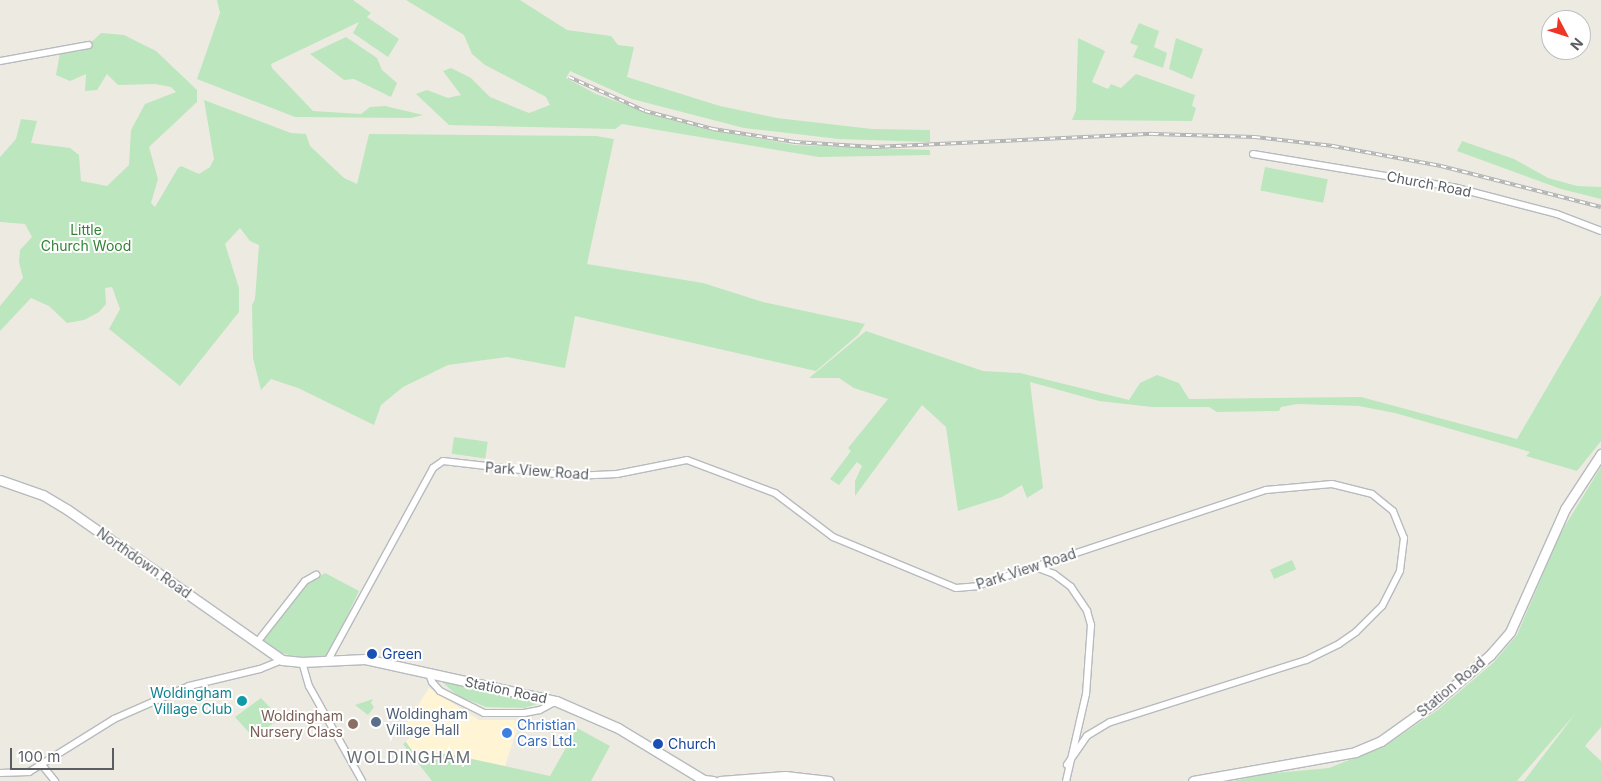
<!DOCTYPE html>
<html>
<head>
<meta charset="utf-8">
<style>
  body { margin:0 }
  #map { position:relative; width:1601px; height:781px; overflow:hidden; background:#edebe1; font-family:Inter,sans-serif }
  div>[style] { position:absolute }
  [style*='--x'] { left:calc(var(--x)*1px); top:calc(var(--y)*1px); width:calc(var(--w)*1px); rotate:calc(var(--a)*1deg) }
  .commercial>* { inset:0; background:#fff5d5 }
  .green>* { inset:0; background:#bce6bd; transform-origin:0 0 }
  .roads { filter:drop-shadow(1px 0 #b7babf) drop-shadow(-1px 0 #b7babf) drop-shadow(0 1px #b7babf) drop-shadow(0 -1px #b7babf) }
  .minor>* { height:6px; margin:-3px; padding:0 3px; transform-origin:3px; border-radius:3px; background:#fff }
  .tertiary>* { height:9px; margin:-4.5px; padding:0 4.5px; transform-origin:4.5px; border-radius:4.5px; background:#fff }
  .rail>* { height:4px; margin-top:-2px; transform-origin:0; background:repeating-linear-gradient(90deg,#fff 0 5.5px,#b3b4b4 0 11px); box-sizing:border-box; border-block:1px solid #b3b4b4 }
  .dots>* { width:14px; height:14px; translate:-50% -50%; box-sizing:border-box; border:2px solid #fff; border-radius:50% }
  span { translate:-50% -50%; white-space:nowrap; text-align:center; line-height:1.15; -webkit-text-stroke:4px #fff; paint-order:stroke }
  .street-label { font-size:14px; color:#5a5e63 }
  .park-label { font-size:14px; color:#318335 }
  .transit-label { font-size:14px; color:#164399 }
  .left { translate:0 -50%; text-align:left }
  .culture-label { font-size:14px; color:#0d838f }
  .right { translate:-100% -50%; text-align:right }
  .service-label { font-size:14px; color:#4e5e75 }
  .education-label { font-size:14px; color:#785e54 }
  .shop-label { font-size:14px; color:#366cbe }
  .quarter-label { font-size:16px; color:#6b7075; letter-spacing:1px }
  .north { position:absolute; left:1541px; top:10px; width:50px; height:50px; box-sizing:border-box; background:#fff; border:1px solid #bdbfc1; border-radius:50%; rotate:130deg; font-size:14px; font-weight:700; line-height:20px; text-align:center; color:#5a5e63 }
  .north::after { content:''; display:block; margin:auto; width:18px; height:22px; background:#ef3626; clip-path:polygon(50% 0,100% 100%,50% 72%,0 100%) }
  .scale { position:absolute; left:10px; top:748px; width:104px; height:22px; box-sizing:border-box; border:2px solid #5a5e63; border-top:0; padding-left:6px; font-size:15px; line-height:18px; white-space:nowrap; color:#5a5e63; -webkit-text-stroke:4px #fff; paint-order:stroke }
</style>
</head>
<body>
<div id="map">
  <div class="commercial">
    <div style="clip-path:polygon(429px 688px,479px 720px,520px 720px,505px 766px,449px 754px,418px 759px,406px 742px,411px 736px,402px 731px)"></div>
  </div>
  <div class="green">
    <div style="clip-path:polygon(217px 0,353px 0,371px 13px,367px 17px,399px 39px,388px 57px,353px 33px,359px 22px,271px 64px,272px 68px,313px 111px,361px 114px,370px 107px,385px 106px,423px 115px,411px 118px,295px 117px,197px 79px,220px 13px)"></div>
    <div style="clip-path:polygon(406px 0,520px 0,567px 30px,611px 36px,618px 45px,634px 47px,627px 77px,720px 106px,777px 118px,872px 129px,930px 130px,930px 142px,839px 139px,744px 128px,632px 99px,570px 71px,566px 78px,596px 94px,660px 117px,706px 129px,795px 145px,930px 150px,930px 155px,819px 157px,622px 124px,615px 129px,449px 125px,416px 94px,427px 90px,448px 98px,461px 95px,443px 71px,451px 68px,471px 78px,490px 97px,529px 113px,550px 105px,546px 97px,485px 65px,472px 54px,464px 35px)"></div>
    <div style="clip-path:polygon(1139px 23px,1159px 31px,1154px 47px,1167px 53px,1163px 68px,1133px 57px,1138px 46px,1130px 43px)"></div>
    <div style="clip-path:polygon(101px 33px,124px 35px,156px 51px,197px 90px,197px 102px,149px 147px,158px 179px,151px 203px,155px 207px,178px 168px,181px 166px,199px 174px,210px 167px,214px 159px,204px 100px,291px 133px,306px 134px,310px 146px,344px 178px,357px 184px,369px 134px,596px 136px,614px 139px,587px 264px,703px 283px,763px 302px,865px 324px,858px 335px,816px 371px,575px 316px,565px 368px,507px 357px,448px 365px,403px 387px,381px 405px,374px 425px,298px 388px,271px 379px,261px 390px,253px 358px,252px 305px,255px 299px,259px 245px,250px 241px,240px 228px,225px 244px,239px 288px,239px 312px,180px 386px,109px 329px,120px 309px,112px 287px,105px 288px,106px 304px,99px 312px,84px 320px,67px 323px,49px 306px,31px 298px,0 331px,0 306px,23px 278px,19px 262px,20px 250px,32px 237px,25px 224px,0 222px,0 157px,16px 139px,21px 119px,37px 121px,31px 143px,70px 148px,79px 155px,81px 181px,107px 186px,129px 165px,131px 130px,145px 104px,176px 92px,171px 87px,155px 84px,118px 85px,107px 74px,97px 90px,85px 91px,86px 74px,70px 81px,56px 75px,60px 53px,82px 51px)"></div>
    <div style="clip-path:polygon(346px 37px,377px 58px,382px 70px,397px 83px,391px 97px,354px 79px,344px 80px,310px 54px)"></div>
    <div style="clip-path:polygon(1078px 38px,1105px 51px,1092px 82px,1108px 89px,1111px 84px,1121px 88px,1136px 74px,1195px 95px,1192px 106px,1196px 108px,1192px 121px,1072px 120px,1076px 110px)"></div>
    <div style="clip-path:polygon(1176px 38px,1203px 49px,1192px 79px,1169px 69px)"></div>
    <div style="clip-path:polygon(1462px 141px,1514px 159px,1548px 178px,1577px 186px,1601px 187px,1601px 199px,1561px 189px,1457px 151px)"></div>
    <div style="left:1265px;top:167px;width:64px;height:24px;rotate:11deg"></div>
    <div style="clip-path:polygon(1601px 295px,1601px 441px,1577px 471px,1526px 456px,1530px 452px,1517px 448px,1395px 413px,1359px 406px,1297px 404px,1281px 407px,1279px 411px,1217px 412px,1209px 407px,1152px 407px,1099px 401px,1030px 382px,1043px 488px,1027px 498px,1022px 485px,1002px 497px,958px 511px,946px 427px,922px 405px,855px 496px,855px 481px,862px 466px,857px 462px,839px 485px,830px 479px,851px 451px,848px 448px,888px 399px,854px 388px,839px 378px,809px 378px,866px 331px,983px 371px,1020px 373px,1129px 400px,1140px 383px,1157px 375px,1179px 383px,1189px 399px,1361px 397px,1517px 439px)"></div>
    <div style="left:454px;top:437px;width:34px;height:17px;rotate:8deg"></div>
    <div style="clip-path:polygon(1601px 467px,1601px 727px,1585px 746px,1601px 761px,1601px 781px,1524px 781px,1575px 714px,1517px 781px,1233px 781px,1265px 774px,1329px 768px,1385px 746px,1439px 709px,1493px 663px,1517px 635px,1560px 534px)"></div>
    <div style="left:1292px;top:560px;width:10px;height:24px;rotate:66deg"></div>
    <div style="clip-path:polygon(325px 573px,359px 591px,329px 654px,326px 657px,295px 657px,279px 652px,263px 640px,306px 585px)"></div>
    <div style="clip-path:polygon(441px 681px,517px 696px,544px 702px,524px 708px,486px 707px,458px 696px)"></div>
    <div style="clip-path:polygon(261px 698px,280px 718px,254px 738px,235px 717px)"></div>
    <div style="clip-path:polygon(373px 699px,371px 703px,374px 707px,368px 715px,355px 705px)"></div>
    <div style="clip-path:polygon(577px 728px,610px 746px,591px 781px,432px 781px,403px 744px,406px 742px,418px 759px,422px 753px,449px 754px,550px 776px)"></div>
  </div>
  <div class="roads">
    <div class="minor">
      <div style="--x:0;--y:61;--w:90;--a:-10.2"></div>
      <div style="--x:1253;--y:154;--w:203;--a:9.4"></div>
      <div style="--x:1453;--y:187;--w:107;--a:14.6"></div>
      <div style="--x:1557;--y:214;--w:47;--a:21.1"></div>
      <div style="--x:1035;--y:567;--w:20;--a:20"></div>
      <div style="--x:1054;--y:574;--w:21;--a:37"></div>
      <div style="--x:1071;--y:587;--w:29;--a:56"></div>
      <div style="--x:1087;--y:611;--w:15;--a:74"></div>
      <div style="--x:1091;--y:625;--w:69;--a:94.1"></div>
      <div style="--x:1086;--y:694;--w:89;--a:102.9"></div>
      <div style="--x:258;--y:641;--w:76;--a:-51.9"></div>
      <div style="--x:305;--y:581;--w:13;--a:-29"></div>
      <div style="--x:328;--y:660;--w:219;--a:-61.3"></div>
      <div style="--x:433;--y:468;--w:12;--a:-35"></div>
      <div style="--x:443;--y:461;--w:131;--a:6.6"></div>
      <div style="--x:573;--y:476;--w:44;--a:-2.6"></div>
      <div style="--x:617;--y:474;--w:71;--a:-11.3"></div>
      <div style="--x:687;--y:460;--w:94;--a:20.6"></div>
      <div style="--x:775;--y:493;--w:73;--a:37.2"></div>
      <div style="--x:833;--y:537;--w:133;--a:22.5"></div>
      <div style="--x:956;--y:588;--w:21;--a:-5"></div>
      <div style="--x:977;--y:586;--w:305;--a:-18.4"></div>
      <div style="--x:1266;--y:490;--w:66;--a:-5.2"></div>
      <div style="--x:1332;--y:484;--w:41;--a:14"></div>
      <div style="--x:1372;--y:494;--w:27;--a:39"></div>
      <div style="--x:1393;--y:511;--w:29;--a:68"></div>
      <div style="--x:1404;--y:538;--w:33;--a:97"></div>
      <div style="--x:1400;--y:571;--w:39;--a:117"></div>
      <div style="--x:1382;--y:606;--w:37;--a:135"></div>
      <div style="--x:1356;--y:632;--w:21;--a:145"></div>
      <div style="--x:1339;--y:644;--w:37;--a:154"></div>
      <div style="--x:1306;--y:660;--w:206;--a:162.4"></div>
      <div style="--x:1110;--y:722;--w:27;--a:149"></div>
      <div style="--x:1087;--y:736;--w:35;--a:125"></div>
      <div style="--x:302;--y:662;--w:25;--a:74"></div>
      <div style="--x:309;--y:686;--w:109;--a:60.8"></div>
      <div style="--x:429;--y:674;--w:9;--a:69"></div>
      <div style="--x:432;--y:682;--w:12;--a:48"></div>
      <div style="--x:440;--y:691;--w:49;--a:26.6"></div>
      <div style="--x:484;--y:713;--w:40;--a:0"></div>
      <div style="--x:524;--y:713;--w:16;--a:-11"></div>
      <div style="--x:540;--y:710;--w:18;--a:-29"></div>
      <div style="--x:42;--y:765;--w:21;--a:51"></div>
      <div style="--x:0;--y:773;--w:29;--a:-2"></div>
      <div style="--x:29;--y:772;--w:100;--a:-31.9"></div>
      <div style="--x:114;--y:719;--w:82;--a:-23.7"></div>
      <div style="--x:189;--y:686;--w:73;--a:-13.5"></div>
      <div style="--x:260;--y:669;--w:24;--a:-22"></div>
    </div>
    <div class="tertiary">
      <div style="--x:0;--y:480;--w:46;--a:19.2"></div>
      <div style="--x:43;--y:495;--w:29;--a:31"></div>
      <div style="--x:68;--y:510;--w:261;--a:35"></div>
      <div style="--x:282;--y:660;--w:20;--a:6"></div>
      <div style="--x:302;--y:662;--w:63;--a:-2.7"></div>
      <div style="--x:365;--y:659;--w:196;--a:12.4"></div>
      <div style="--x:556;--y:701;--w:68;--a:23.5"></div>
      <div style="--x:618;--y:728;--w:100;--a:31.2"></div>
      <div style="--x:704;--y:780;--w:9;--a:6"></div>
      <div style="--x:720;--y:781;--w:65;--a:-4.4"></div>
      <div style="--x:785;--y:776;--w:44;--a:6.5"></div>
      <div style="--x:1193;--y:781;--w:165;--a:-10.1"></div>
      <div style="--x:1355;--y:752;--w:28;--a:-23"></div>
      <div style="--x:1381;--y:741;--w:65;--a:-35.6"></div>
      <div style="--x:1434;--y:703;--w:74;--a:-40.6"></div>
      <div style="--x:1490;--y:655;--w:30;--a:-49"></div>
      <div style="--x:1510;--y:632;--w:135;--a:-65.9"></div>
      <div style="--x:1565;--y:509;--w:66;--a:-56.8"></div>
    </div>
  </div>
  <div class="rail">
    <div style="--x:569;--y:77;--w:83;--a:24.1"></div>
    <div style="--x:645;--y:111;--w:70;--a:14.8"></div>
    <div style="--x:713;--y:129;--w:83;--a:9"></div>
    <div style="--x:795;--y:142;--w:79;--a:3.6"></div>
    <div style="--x:874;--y:147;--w:279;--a:-2.7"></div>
    <div style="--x:1153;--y:134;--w:102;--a:1.7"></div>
    <div style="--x:1255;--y:137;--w:79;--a:6.6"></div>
    <div style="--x:1333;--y:146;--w:110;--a:10.5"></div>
    <div style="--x:1441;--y:166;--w:165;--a:14.4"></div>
  </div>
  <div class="dots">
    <div style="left:372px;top:654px;background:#1a4fb4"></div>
    <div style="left:242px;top:701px;background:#0f9aa8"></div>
    <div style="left:376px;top:722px;background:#5c6f8a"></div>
    <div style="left:353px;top:724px;background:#8d6e63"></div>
    <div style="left:507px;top:733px;background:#3f7fe0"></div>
    <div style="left:658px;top:744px;background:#1a4fb4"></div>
  </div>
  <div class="street-label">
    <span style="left:1429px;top:184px;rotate:11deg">Church Road</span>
    <span style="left:537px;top:471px;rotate:4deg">Park View Road</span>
    <span style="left:144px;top:563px;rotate:35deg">Northdown Road</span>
    <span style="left:1026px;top:569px;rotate:-18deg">Park View Road</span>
    <span style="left:1451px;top:687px;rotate:-40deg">Station Road</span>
    <span style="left:506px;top:690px;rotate:12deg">Station Road</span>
  </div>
  <div class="park-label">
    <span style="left:86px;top:238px">Little<br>Church Wood</span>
  </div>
  <div class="transit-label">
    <span class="left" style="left:382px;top:654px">Green</span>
    <span class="left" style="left:668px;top:744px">Church</span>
  </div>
  <div class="culture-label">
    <span class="right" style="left:232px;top:701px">Woldingham<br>Village Club</span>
  </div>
  <div class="service-label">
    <span class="left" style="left:386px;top:722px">Woldingham<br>Village Hall</span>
  </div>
  <div class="education-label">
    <span class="right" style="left:343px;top:724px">Woldingham<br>Nursery Class</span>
  </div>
  <div class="shop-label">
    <span class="left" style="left:517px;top:733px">Christian<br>Cars Ltd.</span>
  </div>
  <div class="quarter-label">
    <span style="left:409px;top:757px">WOLDINGHAM</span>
  </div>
  <div class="north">N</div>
  <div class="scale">100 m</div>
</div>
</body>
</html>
